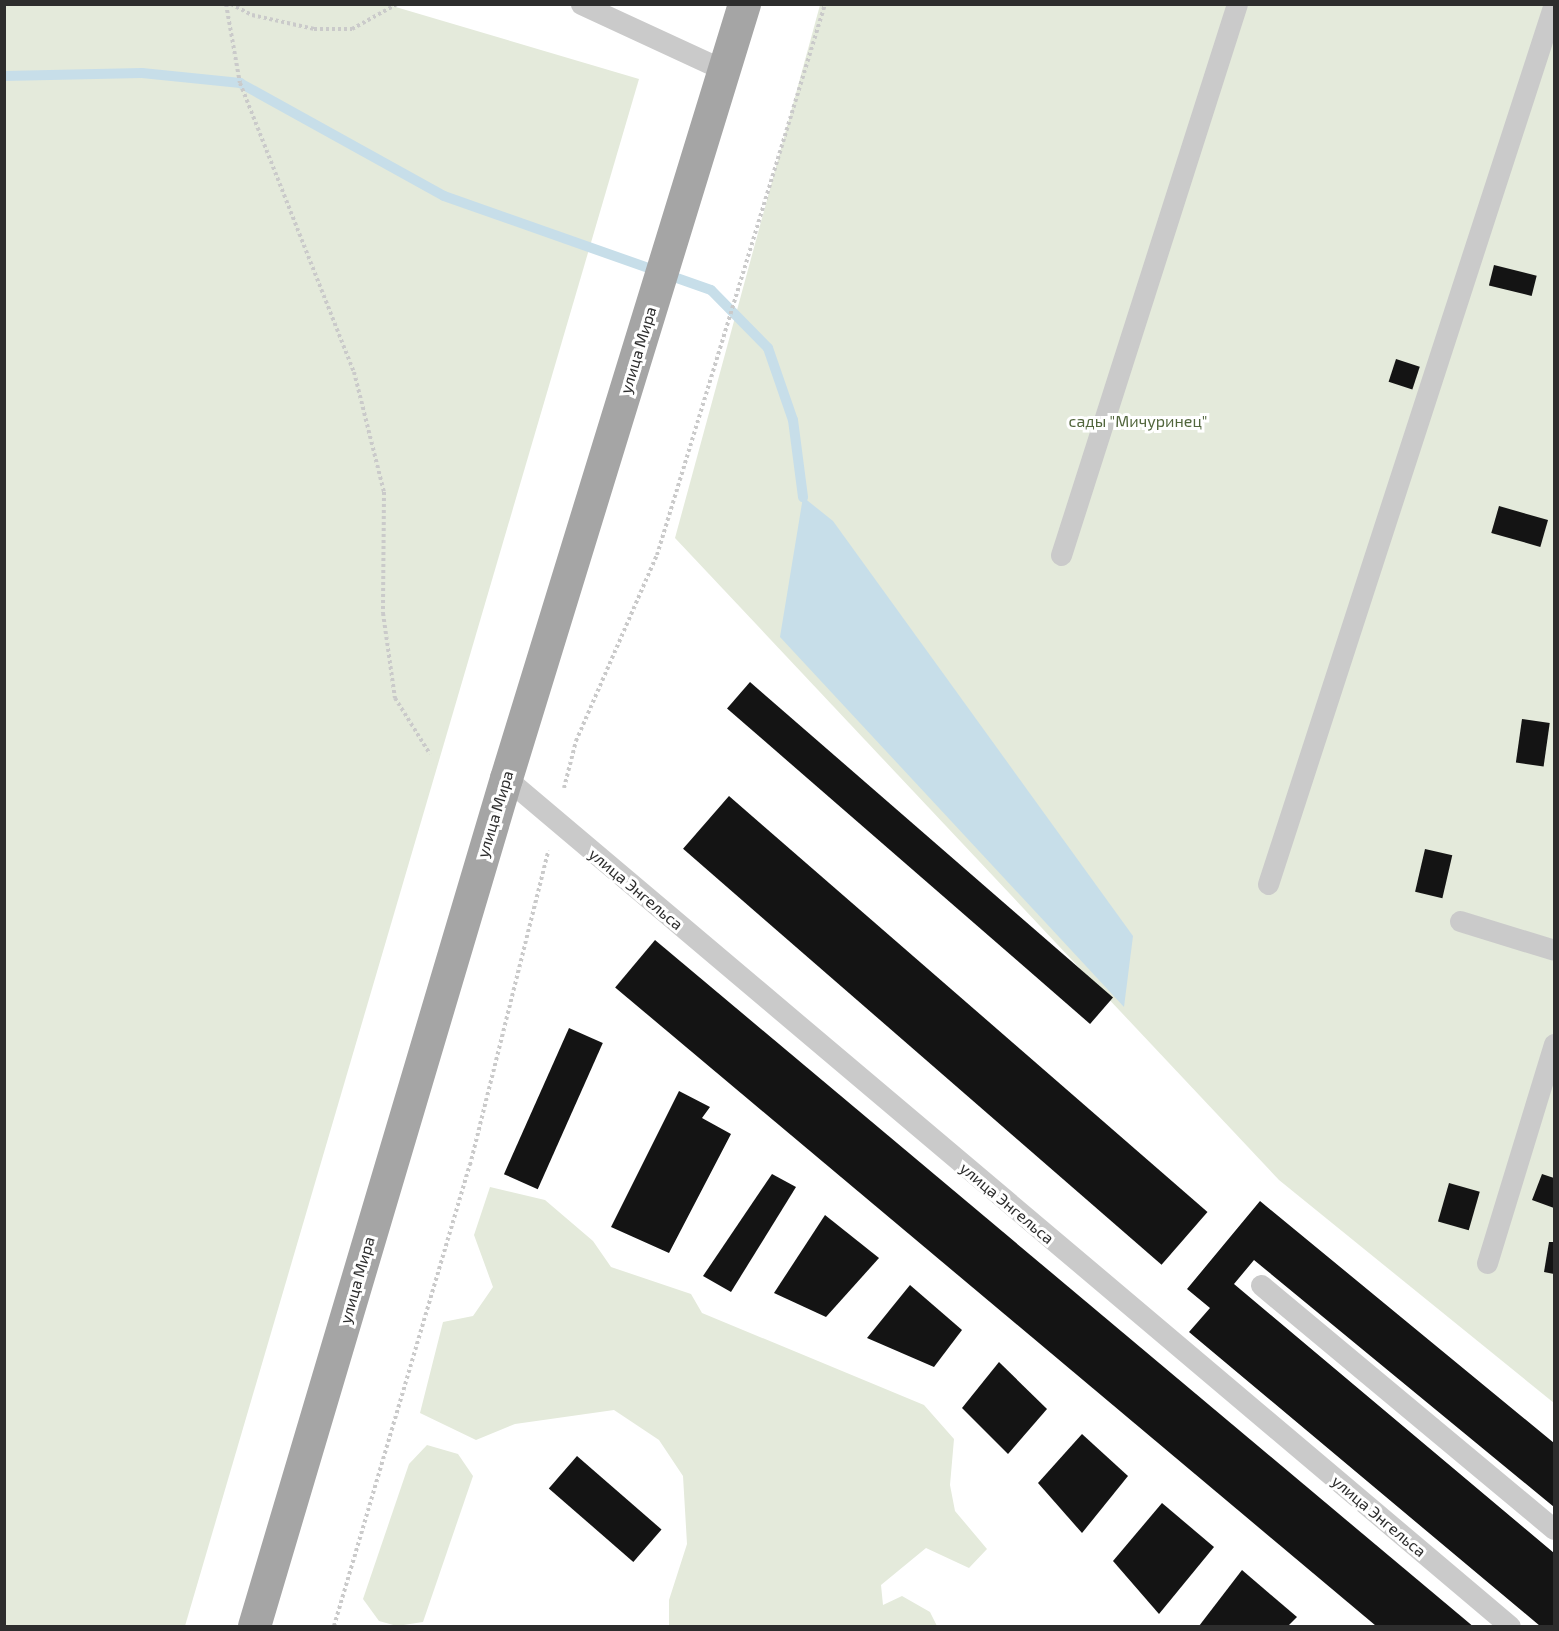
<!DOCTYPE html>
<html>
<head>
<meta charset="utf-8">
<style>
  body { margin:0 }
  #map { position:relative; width:1559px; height:1631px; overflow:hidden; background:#fff; font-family:"Exo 2",sans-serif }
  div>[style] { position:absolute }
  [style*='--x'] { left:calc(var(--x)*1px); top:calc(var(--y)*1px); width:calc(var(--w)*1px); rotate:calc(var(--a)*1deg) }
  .green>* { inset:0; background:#e4eadb }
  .water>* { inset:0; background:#c7dee9 }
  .stream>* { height:10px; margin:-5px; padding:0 5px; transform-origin:5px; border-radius:5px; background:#c7dee9 }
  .building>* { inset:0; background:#141414; transform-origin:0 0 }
  .path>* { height:4px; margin-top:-2px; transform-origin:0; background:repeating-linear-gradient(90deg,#cacaca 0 3px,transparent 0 6px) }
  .lane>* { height:21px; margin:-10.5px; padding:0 10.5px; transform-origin:10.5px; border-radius:10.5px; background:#cacaca }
  .primary>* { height:33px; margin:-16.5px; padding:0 16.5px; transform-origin:16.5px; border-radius:16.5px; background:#a5a5a5 }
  span { translate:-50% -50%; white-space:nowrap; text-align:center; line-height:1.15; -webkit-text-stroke:6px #fff; paint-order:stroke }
  .street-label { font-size:16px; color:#2d2d2d }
  .park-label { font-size:16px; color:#52663d }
  .frame { position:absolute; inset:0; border:6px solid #2d2d2d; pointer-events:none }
</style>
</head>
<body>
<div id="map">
  <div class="green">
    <div style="clip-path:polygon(5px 4px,389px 5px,639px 79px,185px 1626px,5px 1626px)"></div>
    <div style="clip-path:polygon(820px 5px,1554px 5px,1554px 1403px,1279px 1180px,675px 538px)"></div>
    <div style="clip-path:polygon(490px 1187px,545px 1200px,593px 1241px,611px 1267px,691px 1294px,702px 1313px,924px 1405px,954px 1439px,950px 1485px,955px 1511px,987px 1549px,969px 1568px,926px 1548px,881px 1585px,883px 1605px,902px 1596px,930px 1612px,937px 1626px,669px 1626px,669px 1600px,687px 1544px,683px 1476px,659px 1440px,614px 1410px,515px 1424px,476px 1440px,420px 1413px,443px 1322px,473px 1316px,493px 1287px,474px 1235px)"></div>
    <div style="clip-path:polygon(427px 1445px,458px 1454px,473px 1476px,423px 1622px,397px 1626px,379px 1621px,363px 1599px,409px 1464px)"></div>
  </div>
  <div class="water">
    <div style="clip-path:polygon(803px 497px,833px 521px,1133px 936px,1124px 1007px,780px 637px)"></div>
  </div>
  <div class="stream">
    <div style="--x:4;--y:76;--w:138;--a:-1.2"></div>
    <div style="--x:142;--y:73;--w:99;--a:5.8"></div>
    <div style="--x:240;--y:83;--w:233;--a:29"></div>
    <div style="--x:444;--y:196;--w:283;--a:19.4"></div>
    <div style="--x:711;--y:290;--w:81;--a:45.5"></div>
    <div style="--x:768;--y:348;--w:76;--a:70.9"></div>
    <div style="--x:793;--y:420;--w:78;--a:82.6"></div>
  </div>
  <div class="building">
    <div style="left:1494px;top:265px;width:44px;height:21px;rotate:14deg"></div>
    <div style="left:1396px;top:359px;width:25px;height:24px;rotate:18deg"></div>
    <div style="left:1499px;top:506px;width:51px;height:28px;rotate:16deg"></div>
    <div style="left:750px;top:682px;width:481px;height:35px;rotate:41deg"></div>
    <div style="left:1522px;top:719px;width:28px;height:44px;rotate:8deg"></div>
    <div style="left:729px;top:796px;width:634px;height:70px;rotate:41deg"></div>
    <div style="left:1425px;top:849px;width:28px;height:44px;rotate:13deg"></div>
    <div style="left:655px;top:940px;width:1074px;height:62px;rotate:40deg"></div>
    <div style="left:569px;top:1028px;width:37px;height:160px;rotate:24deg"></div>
    <div style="clip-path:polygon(679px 1091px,710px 1107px,702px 1118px,731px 1134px,669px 1253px,611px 1227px)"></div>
    <div style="clip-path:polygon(772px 1174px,796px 1187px,731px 1292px,703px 1276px)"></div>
    <div style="clip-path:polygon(1542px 1174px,1554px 1178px,1554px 1208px,1532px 1200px)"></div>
    <div style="left:1449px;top:1183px;width:32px;height:40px;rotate:16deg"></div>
    <div style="clip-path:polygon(1260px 1201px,1554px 1443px,1554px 1507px,1254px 1260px,1234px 1284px,1554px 1553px,1554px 1626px,1540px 1626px,1189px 1332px,1210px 1308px,1187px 1289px)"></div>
    <div style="clip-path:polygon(825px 1215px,879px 1258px,826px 1317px,774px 1293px)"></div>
    <div style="clip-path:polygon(1549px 1242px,1554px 1242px,1554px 1274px,1544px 1272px)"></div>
    <div style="clip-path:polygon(910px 1285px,962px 1330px,934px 1367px,867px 1338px)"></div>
    <div style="clip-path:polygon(999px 1362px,1047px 1409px,1008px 1454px,962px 1408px)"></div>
    <div style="clip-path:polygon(1082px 1434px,1128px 1476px,1082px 1533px,1038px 1483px)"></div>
    <div style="left:577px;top:1456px;width:112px;height:43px;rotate:41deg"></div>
    <div style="clip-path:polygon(1162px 1503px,1214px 1547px,1159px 1614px,1113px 1561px)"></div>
    <div style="clip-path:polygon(1242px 1570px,1297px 1617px,1288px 1626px,1199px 1626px)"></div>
  </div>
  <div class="path">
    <div style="--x:226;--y:4;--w:80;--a:80"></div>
    <div style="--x:240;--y:83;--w:311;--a:68.5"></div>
    <div style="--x:354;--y:372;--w:124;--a:76"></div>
    <div style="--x:384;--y:492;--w:121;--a:90.5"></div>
    <div style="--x:383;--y:613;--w:86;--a:82"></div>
    <div style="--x:395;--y:698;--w:66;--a:58"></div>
    <div style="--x:231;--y:4;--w:24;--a:28"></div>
    <div style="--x:252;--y:15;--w:64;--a:12.7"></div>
    <div style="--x:314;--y:29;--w:38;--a:0"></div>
    <div style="--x:352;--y:29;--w:51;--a:-29.1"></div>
    <div style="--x:564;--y:788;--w:49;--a:-75.7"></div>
    <div style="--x:576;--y:741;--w:203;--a:-66.5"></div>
    <div style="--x:657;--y:555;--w:576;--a:-73.04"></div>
    <div style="--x:334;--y:1626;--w:481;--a:-73.6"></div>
    <div style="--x:470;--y:1165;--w:324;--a:-76"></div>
  </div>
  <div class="lane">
    <div style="--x:581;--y:4;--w:157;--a:24.8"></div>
    <div style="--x:1061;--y:555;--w:578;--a:-72.29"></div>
    <div style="--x:506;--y:778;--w:1314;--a:40.19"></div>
    <div style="--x:1268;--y:884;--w:925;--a:-72"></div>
    <div style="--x:1460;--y:921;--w:98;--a:17.1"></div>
    <div style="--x:1487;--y:1263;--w:229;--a:-73"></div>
    <div style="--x:1261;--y:1285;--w:381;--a:39.8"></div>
  </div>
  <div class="primary">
    <div style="--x:254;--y:1626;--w:885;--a:-73.45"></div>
    <div style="--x:506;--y:778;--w:810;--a:-72.91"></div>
  </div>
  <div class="street-label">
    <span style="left:638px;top:350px;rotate:-73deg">улица Мира</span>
    <span style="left:495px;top:814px;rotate:-73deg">улица Мира</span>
    <span style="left:636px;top:889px;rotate:40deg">улица Энгельса</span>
    <span style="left:1007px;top:1203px;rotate:40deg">улица Энгельса</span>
    <span style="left:357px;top:1280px;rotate:-74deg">улица Мира</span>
    <span style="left:1379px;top:1516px;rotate:40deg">улица Энгельса</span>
  </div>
  <div class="park-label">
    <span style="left:1138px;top:421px">сады "Мичуринец"</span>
  </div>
  <div class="frame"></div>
</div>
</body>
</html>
